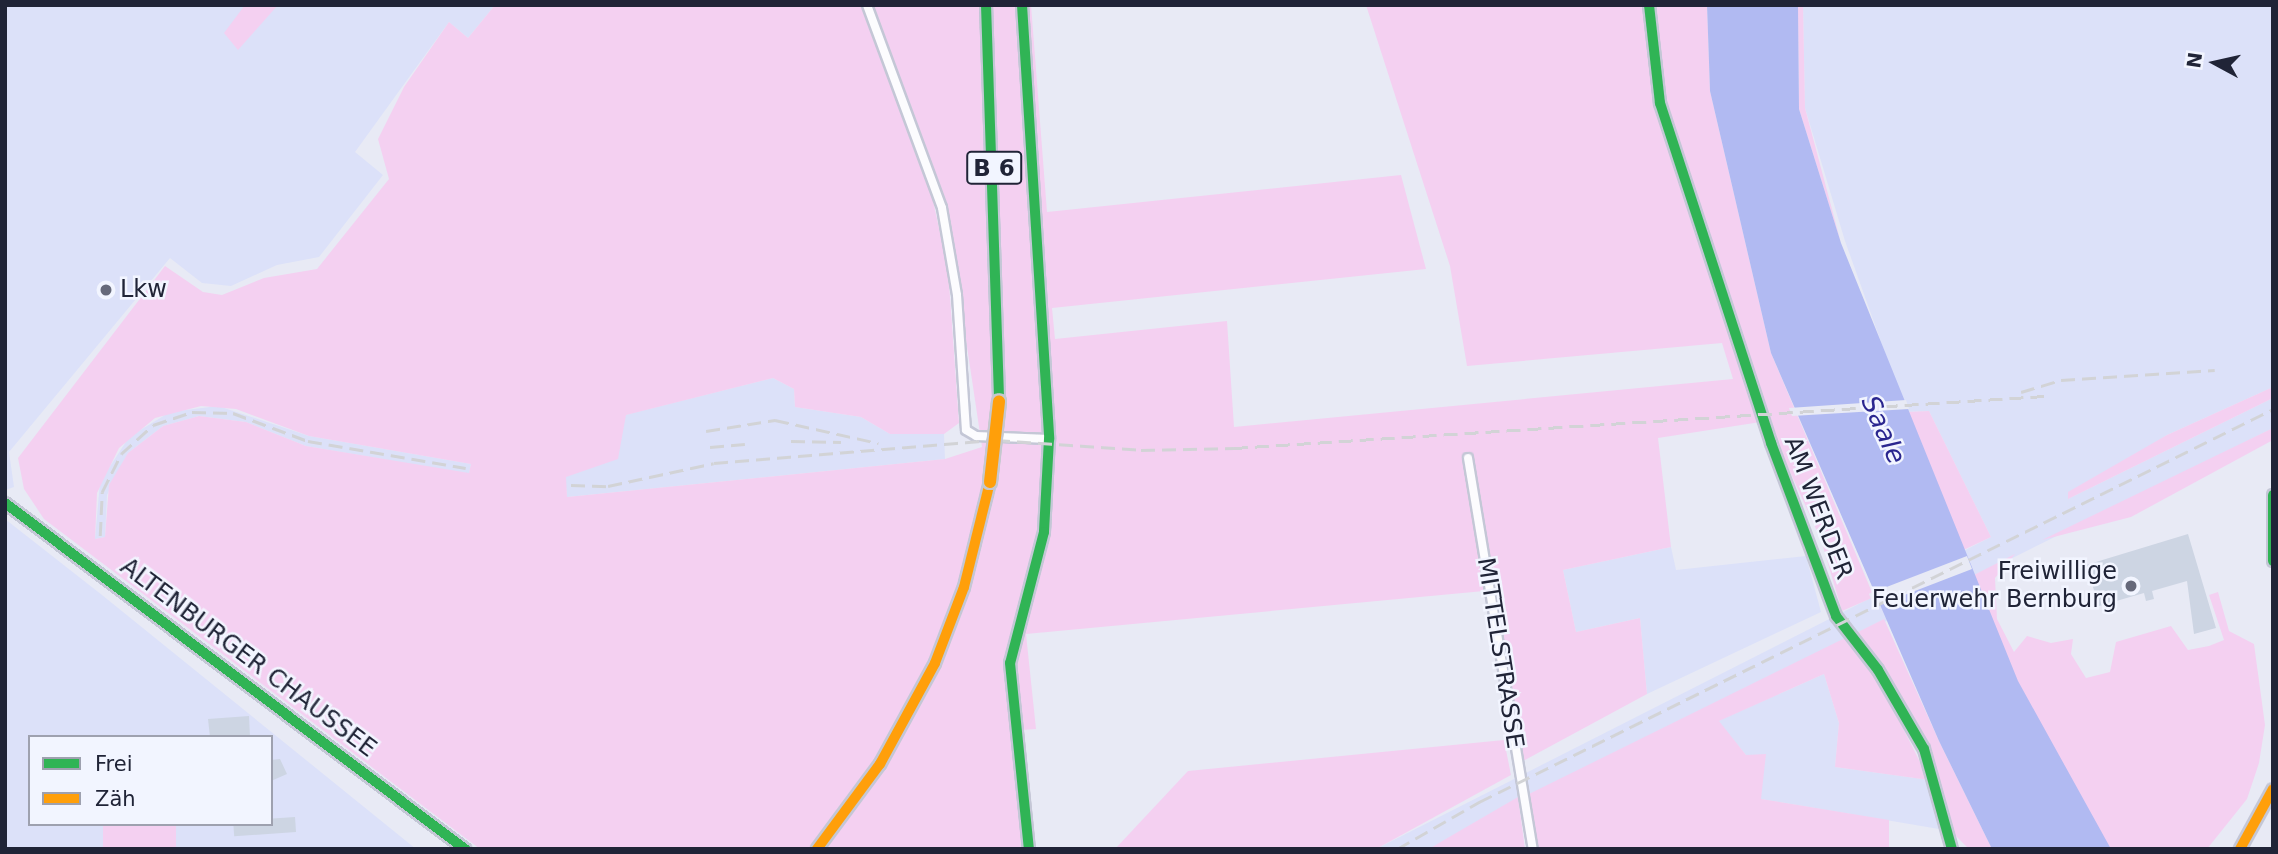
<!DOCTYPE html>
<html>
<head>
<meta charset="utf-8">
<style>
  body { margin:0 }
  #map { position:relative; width:2278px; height:854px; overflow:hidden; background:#e8eaf5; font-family:"DejaVu Sans",sans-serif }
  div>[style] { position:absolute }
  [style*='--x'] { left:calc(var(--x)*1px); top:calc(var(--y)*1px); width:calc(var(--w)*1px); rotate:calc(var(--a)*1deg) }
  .built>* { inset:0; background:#dce1f9 }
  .green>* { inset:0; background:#f4d0f1; transform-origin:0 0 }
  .water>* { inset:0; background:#b1baf2 }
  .pier>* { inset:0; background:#e8eaf5; transform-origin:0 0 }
  .building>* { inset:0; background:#cdd5e3; transform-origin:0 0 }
  .roads { filter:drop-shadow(2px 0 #c4c7d6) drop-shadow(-2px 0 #c4c7d6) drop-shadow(0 2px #c4c7d6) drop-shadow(0 -2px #c4c7d6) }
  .street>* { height:8px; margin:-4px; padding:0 4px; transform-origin:4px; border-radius:4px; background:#fcfcfe }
  .fast>* { height:10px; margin:-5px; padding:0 5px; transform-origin:5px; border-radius:5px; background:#30b455 }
  .slow>* { height:10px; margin:-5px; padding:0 5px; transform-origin:5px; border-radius:5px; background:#ff9f0a }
  .rail>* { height:2.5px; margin-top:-1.25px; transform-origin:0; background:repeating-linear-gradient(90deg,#d2d3d6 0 14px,transparent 0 21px) }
  .bridges { filter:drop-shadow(2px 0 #c6c8cf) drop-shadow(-2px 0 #c6c8cf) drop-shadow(0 2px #c6c8cf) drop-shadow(0 -2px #c6c8cf) }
  .slow-bridge>* { height:12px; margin:-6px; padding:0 6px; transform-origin:6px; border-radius:6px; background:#ff9f0a }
  .dots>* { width:19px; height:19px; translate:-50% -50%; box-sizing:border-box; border:4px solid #f2f5ff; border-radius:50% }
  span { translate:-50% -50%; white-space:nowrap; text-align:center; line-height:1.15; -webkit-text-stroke:5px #f2f5ff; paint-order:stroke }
  .shield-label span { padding:2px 5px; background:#f2f5ff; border:2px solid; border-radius:5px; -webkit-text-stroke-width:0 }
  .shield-label { font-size:23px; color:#202437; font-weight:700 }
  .poi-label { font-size:24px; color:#202437 }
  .left { translate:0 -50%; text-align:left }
  .right { translate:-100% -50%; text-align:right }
  .street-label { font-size:24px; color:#202437 }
  .water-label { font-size:26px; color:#2a268f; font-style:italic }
  .frame { position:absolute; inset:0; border:7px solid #202437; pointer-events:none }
  .legend { position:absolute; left:28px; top:735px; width:245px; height:91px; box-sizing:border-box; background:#f2f5ff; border:2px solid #9ea1af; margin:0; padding:9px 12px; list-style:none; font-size:21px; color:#202437 }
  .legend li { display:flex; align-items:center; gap:14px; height:35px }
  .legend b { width:35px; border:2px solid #9ea1af }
  .north { position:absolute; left:2180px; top:28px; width:70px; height:70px; -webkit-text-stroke:5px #f2f5ff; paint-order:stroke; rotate:278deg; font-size:19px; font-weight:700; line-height:28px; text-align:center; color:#202437 }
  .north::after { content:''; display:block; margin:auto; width:24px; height:32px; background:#202437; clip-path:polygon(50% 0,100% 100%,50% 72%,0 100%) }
</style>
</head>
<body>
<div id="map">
  <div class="built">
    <div style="clip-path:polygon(5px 5px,495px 5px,468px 38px,449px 22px,355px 152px,383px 175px,319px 257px,277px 265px,231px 286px,202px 283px,170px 258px,9px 452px,14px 487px,5px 490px)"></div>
    <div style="clip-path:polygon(1803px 5px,2273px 5px,2273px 387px,2167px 435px,2068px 499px,2273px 398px,2273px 428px,1430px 849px,1376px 849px,1991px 537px,1929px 411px,1906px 412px,1845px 241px,1805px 108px)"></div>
    <div style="clip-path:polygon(773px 378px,794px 389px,795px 407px,861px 417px,890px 434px,944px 434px,945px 459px,567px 497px,565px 477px,625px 415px)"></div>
    <div style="clip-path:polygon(218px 406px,309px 436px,471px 464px,469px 474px,306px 446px,246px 422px,199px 416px,163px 426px,128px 453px,107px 495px,105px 537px,95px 539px,100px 482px,129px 437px,170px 412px)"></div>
    <div style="clip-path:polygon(evenodd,5px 519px,102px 595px,416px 849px,5px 849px,5px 519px,30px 737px,271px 737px,271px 824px,30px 824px,30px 737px)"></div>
    <div style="clip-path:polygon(1671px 547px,1676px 570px,1806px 556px,1821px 612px,1647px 694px,1640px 618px,1576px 632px,1563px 570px)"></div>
    <div style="clip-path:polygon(1824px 674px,1839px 723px,1835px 767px,1929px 780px,1939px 829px,1761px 799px,1746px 755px,1718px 721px)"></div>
  </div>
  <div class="green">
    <div style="clip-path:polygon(245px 5px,278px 5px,238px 50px,224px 33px)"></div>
    <div style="clip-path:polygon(evenodd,495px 5px,863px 5px,928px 178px,948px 269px,959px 423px,944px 434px,890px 434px,861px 417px,795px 407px,794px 389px,773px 378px,626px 415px,618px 459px,566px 477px,567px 497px,945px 459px,982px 447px,945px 199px,870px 5px,1031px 5px,1047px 212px,1401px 175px,1426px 269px,1052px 308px,1055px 339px,1227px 321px,1234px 427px,1733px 379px,1722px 343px,1467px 366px,1450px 266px,1366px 5px,1707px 5px,1710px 91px,1771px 353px,1874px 597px,1842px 611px,1821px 540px,1767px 421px,1658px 438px,1671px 547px,1563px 570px,1576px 632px,1640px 618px,1647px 694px,1521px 762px,1474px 461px,1465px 462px,1484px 591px,1026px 634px,1036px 729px,1010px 731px,1025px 849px,480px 849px,44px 519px,24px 489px,18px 458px,165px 266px,203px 292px,222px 295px,264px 278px,317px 269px,389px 179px,378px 139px,404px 87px,449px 22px,468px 38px,495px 5px,201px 406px,236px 409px,309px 436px,471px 464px,469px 473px,306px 446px,246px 422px,199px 416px,163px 426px,128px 453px,109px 485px,105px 537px,95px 539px,97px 493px,119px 448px,155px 418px,201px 406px)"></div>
    <div style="clip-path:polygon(1798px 5px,1803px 5px,1805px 108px,1841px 243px,1799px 109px)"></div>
    <div style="clip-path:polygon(2273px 387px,2273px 398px,2068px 499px,2068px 492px,2167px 435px)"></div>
    <div style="clip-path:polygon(1929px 411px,1991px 537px,1936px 563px,1906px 412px)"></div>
    <div style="clip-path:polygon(2273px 428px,2273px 440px,2131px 517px,2042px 540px)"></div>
    <div style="clip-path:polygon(2015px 554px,1995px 578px,1997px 619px,2014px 652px,2027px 636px,2051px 643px,2073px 639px,2071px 654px,2086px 678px,2110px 672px,2116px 642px,2171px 626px,2188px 650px,2209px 646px,2224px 640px,2209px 595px,2218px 592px,2229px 631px,2254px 644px,2265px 725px,2259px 763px,2247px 799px,2207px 849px,2111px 849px,2091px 818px,2018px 682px,1972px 576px)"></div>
    <div style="clip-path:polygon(1884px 619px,1939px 741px,1992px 849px,1969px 849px,1954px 834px,1941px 785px,1907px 706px,1856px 633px)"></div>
    <div style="clip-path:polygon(1847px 637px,1877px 676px,1929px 780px,1835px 767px,1839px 723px,1824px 674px,1719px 721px,1746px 755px,1766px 754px,1761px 799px,1889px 820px,1889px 849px,1538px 849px,1529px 794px)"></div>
    <div style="clip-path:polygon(1504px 740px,1511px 775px,1376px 849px,1115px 849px,1188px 771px)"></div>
    <div style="clip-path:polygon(1518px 797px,1525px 849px,1429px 849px,1444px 840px)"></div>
    <div style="left:103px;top:824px;width:73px;height:26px"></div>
  </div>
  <div class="water">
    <div style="clip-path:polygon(1707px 5px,1798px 5px,1799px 109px,1841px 243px,2018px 681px,2111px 849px,1992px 849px,1939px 741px,1771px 353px,1710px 91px)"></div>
  </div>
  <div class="pier">
    <div style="clip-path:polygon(1906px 400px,1909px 409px,1792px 416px,1789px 408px)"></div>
    <div style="left:1967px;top:556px;width:14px;height:105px;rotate:69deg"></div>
  </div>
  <div class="building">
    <div style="clip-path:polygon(2188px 534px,2216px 628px,2194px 634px,2187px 581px,2152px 591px,2154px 599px,2146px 601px,2144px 593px,2099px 606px,2086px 565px)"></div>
    <div style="clip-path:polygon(249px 716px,250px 737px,210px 737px,208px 719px)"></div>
    <div style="clip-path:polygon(280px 759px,287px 774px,271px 781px,271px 760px)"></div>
    <div style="left:295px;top:817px;width:15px;height:62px;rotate:86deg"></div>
  </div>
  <div class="roads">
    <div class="street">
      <div style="--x:867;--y:5;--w:216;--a:69.7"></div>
      <div style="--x:942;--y:208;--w:88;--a:80.2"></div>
      <div style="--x:957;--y:295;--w:135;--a:86.2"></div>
      <div style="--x:966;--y:430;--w:12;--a:31"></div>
      <div style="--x:976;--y:436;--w:73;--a:2.4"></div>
      <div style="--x:1468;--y:458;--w:396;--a:80.6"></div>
    </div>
    <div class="fast">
      <div style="--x:986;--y:5;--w:397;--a:88.1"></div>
      <div style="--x:1022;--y:5;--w:435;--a:86.4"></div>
      <div style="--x:1049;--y:439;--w:93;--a:93.1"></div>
      <div style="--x:1044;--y:532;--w:135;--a:104.5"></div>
      <div style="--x:1010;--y:663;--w:187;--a:84.2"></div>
      <div style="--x:1649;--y:5;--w:99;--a:83.6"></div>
      <div style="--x:1660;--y:103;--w:358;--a:71.9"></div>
      <div style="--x:1771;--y:443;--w:185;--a:69.4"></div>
      <div style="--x:1836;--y:616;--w:68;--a:52.1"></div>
      <div style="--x:1878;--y:670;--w:91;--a:59.8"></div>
      <div style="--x:1924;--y:749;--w:104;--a:74.4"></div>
      <div style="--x:2273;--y:495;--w:66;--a:90"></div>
      <div style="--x:5;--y:503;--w:576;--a:36.95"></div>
    </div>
    <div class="slow">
      <div style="--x:817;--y:849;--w:106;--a:-53.5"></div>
      <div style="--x:880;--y:764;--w:115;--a:-61.4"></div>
      <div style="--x:935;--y:663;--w:81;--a:-69.1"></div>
      <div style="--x:964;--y:587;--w:108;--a:-76.1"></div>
      <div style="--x:2240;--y:849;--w:68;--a:-61.2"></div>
    </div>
  </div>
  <div class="rail">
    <div style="--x:2021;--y:392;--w:42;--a:-16.7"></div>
    <div style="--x:2061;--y:380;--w:154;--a:-3.7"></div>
    <div style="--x:706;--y:431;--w:70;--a:-9.1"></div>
    <div style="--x:775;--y:420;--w:106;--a:12.6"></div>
    <div style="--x:791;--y:441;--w:50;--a:1.1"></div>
    <div style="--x:710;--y:447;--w:35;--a:-5"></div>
    <div style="--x:571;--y:485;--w:37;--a:2"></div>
    <div style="--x:608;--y:486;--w:108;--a:-12.2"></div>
    <div style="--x:714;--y:463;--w:283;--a:-4.7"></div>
    <div style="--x:996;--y:440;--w:145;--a:3.9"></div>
    <div style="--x:1141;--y:450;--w:93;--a:-1.2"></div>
    <div style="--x:1234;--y:448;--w:812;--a:-3.67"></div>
    <div style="--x:100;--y:536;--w:44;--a:-87.4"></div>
    <div style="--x:102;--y:492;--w:42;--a:-63.4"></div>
    <div style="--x:121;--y:454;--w:43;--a:-42.2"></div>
    <div style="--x:153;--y:425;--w:41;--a:-18.4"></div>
    <div style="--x:192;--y:412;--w:41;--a:1.4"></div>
    <div style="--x:233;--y:413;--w:80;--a:20.5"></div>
    <div style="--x:308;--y:441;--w:160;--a:9.7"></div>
    <div style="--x:1397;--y:849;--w:95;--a:-29.8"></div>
    <div style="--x:1479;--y:802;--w:886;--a:-26.33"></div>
  </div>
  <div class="bridges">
    <div class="slow-bridge">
      <div style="--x:990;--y:482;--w:81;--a:-83.6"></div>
    </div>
  </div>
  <div class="dots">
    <div style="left:106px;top:290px;background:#66697a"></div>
    <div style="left:2131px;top:586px;background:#66697a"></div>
  </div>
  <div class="shield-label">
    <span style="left:994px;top:168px">B 6</span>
  </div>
  <div class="poi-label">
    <span class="left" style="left:120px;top:290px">Lkw</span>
    <span class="right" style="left:2117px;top:586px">Freiwillige<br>Feuerwehr Bernburg</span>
  </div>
  <div class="street-label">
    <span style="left:1818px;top:508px;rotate:69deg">AM WERDER</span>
    <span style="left:1500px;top:653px;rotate:81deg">MITTELSTRASSE</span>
    <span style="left:248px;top:658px;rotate:37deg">ALTENBURGER CHAUSSEE</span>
  </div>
  <div class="water-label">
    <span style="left:1883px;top:430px;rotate:66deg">Saale</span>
  </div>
  <div class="frame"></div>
  <ul class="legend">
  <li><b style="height:9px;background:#30b455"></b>Frei</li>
  <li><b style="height:9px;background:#ff9f0a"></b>Zäh</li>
  </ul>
  <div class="north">N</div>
</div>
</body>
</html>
